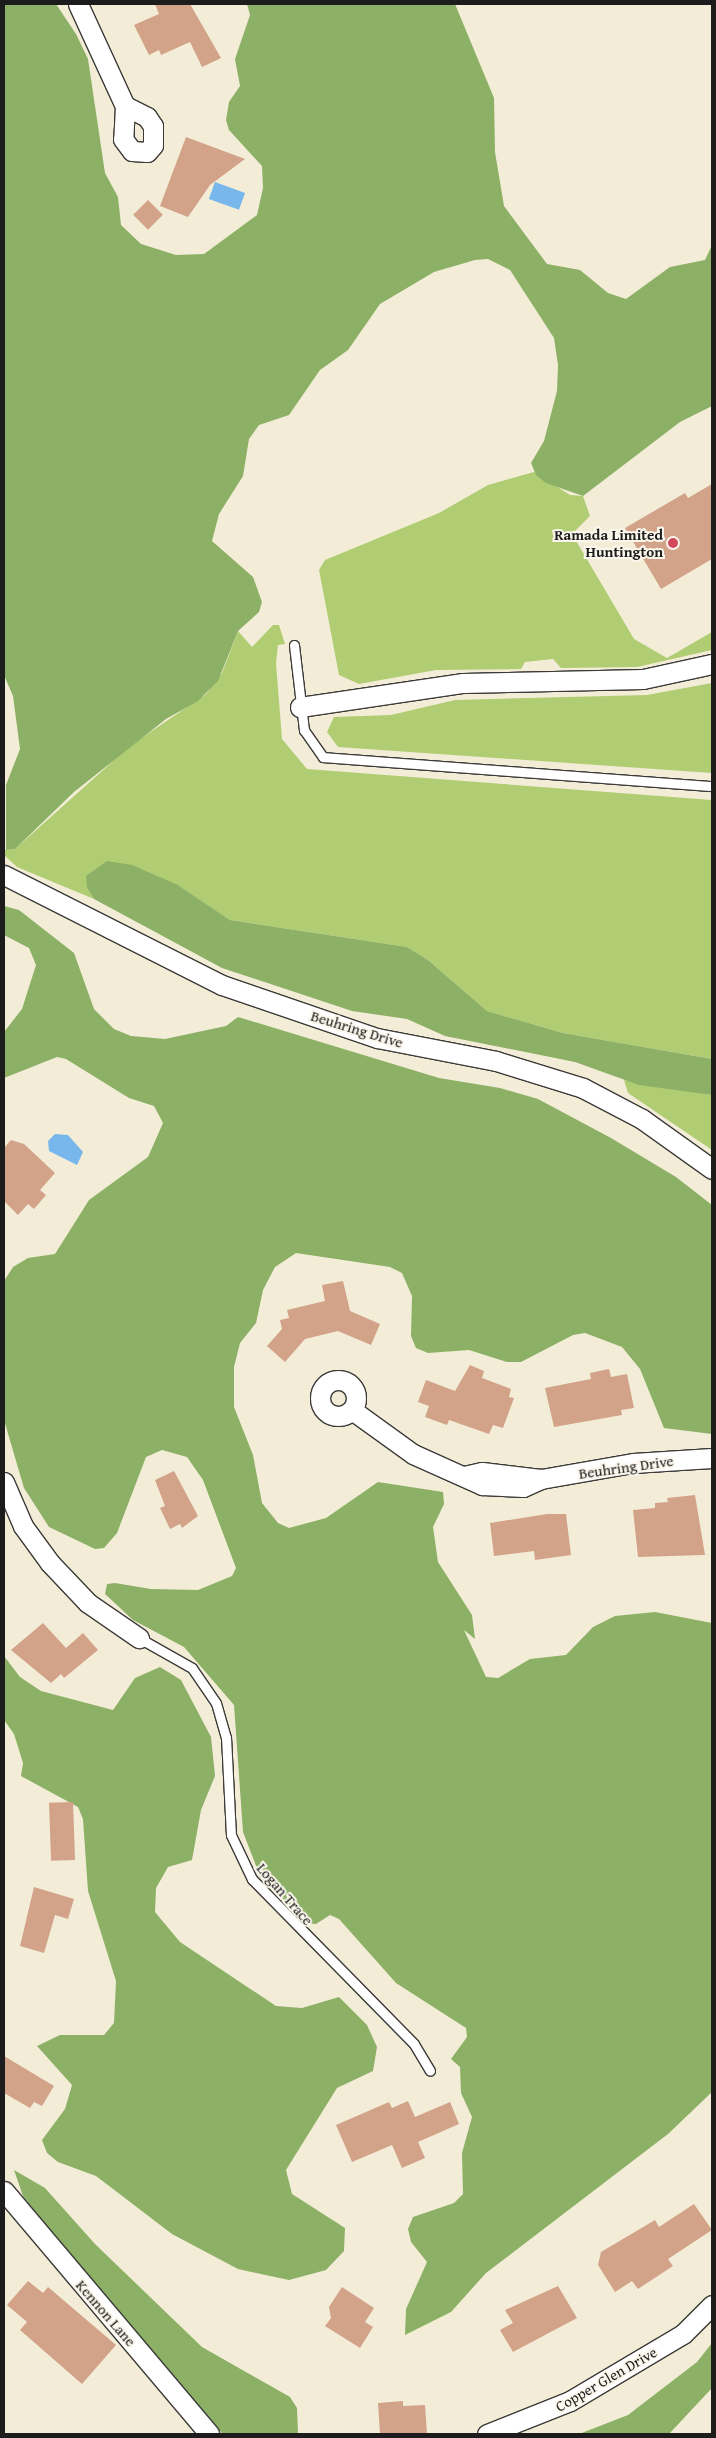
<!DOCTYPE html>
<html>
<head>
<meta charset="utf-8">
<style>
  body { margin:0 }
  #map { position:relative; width:716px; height:2438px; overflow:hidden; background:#f3edd8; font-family:"Gentium Book Plus",serif }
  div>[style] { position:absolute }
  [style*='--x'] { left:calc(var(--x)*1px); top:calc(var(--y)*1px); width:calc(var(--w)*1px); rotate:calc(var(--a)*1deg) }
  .green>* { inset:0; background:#b0cd73 }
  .forest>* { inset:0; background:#8cb065 }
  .water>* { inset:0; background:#77b7eb; transform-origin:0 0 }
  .building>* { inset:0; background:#d2a289; transform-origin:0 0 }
  .roads { filter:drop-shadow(1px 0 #3c3b38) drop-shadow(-1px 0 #3c3b38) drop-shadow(0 1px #3c3b38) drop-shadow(0 -1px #3c3b38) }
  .lane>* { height:9px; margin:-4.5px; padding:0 4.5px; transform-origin:4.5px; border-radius:4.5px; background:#fff }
  .street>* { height:19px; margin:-9.5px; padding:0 9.5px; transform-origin:9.5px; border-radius:9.5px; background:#fff }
  .street>.ring { margin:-9.5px; padding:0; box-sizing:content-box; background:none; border:19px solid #fff; border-radius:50% }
  .dots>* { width:14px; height:14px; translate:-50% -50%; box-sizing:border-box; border:2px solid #fbf7ec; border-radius:50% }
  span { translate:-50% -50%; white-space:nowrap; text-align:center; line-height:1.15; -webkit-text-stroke:4px #fbf7ec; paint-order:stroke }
  .poi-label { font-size:15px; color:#1c1c1c; font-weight:700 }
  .right { translate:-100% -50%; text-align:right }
  .street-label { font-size:15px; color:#1c1c1c }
  .frame { position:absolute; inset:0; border:5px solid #1c1c1c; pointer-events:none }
</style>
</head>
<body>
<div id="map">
  <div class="green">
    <div style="clip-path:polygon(534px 472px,570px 495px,583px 496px,590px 516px,572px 534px,634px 639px,667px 658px,712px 632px,712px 650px,637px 667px,561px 668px,553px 659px,525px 662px,521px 669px,436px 670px,359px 684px,339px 675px,319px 570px,325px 560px,439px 513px,488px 485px)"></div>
    <div style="clip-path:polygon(273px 625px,279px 625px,285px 644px,278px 645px,276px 663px,282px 739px,307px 769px,712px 800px,712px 1059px,563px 1033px,487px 1011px,428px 960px,407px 947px,230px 920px,178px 885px,87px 888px,94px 899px,17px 867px,4px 855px,4px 850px,15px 849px,130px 746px,206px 694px,222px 673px,238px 631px,252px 647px)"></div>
    <div style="clip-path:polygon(712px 683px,712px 773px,338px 747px,327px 732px,334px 717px,391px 715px,455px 700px,647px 695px)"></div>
    <div style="clip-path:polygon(624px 1080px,712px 1095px,712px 1150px,628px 1093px)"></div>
  </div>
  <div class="forest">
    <div style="clip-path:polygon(4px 4px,56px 4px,76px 34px,88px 59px,105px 173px,118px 197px,121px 225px,141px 244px,176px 255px,204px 254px,257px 215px,263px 188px,262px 166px,229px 130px,226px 120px,229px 102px,240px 86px,235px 59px,250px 15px,247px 4px,455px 4px,494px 98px,495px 152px,504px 206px,547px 264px,580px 270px,608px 293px,626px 299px,670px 267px,705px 260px,712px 245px,712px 406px,680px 422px,583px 496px,546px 483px,536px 475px,531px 463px,544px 441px,557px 391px,558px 365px,554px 338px,510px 270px,488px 259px,475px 260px,434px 272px,380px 304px,348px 350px,320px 370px,289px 415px,259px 425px,249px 439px,243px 476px,219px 514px,212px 541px,253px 577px,262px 602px,259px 612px,238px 631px,218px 681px,198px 701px,166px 719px,74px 792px,15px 849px,6px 850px,6px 785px,20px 749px,13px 696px,4px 675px)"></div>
    <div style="clip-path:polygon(107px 861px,132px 865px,178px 885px,230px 920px,407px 947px,428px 960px,487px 1011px,563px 1033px,712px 1059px,712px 1095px,639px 1085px,575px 1062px,445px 1036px,407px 1019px,352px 1011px,222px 968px,94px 899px,87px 888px,86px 876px)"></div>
    <div style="clip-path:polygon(4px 906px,19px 910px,74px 953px,94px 1009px,114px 1029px,131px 1036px,165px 1039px,226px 1026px,238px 1017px,439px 1078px,500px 1088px,538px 1099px,611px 1138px,676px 1177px,712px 1205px,712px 1434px,664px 1428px,640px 1369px,622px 1347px,585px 1333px,573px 1335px,521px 1362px,507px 1362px,469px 1350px,428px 1353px,416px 1348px,411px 1336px,412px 1296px,402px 1273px,390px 1267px,296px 1253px,275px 1267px,263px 1290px,256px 1323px,240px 1343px,234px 1367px,234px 1407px,253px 1455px,262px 1503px,278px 1523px,289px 1528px,326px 1518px,378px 1482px,443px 1492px,444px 1504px,433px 1527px,438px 1562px,472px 1615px,475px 1639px,464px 1630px,486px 1677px,498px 1678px,530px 1659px,566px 1655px,593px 1627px,615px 1616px,655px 1612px,712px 1623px,712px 2092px,668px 2134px,486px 2273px,451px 2312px,405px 2335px,406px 2309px,427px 2262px,411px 2242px,408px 2229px,413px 2217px,454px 2203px,463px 2194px,462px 2153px,472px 2117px,461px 2093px,460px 2067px,451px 2059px,467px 2037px,466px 2028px,396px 1983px,339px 1919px,330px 1915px,316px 1924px,307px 1923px,260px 1876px,243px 1832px,234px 1705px,184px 1647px,133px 1620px,105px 1594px,107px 1584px,115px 1583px,151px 1589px,198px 1590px,232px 1576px,236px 1568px,203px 1480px,187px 1457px,162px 1450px,146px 1457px,117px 1533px,104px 1548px,95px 1549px,49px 1527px,24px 1488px,4px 1420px,4px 1281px,13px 1267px,28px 1258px,55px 1254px,89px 1200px,148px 1157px,163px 1123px,154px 1106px,129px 1098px,66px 1059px,57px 1057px,4px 1078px,4px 1032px,22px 1009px,36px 965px,29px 948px,4px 935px)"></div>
    <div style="clip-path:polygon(4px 1656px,20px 1677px,41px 1691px,113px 1710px,135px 1678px,160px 1667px,181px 1680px,211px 1737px,215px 1776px,201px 1810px,192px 1860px,168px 1867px,156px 1888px,155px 1912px,180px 1942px,276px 2006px,302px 2008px,339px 1997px,367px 2025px,377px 2047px,373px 2071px,337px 2088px,286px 2170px,292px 2194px,345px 2228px,344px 2251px,326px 2270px,289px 2280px,238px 2269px,172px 2234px,96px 2176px,58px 2162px,47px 2153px,42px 2140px,65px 2109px,72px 2085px,37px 2046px,60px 2035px,104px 2035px,114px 2023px,116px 1981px,88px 1891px,83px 1819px,78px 1807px,21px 1776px,23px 1763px,14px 1734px,4px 1720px)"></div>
    <div style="clip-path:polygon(14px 2170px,45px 2188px,95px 2244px,202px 2347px,290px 2397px,297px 2408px,298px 2434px,223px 2434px,39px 2218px,23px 2196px)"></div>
    <div style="clip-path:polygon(712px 2343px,712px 2388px,669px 2434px,579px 2434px,628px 2415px,697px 2362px)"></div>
  </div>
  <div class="water">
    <div style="left:215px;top:182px;width:32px;height:18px;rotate:20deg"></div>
    <div style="clip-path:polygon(55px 1134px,68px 1135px,83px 1152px,77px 1165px,49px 1151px,48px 1141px)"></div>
  </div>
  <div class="building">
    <div style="clip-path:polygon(155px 4px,190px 4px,221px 58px,202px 67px,190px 42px,161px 55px,159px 50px,149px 55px,134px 25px,159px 14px)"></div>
    <div style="clip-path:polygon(186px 137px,245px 159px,210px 185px,188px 217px,160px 206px)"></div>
    <div style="left:148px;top:200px;width:21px;height:21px;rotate:45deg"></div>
    <div style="clip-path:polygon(712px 484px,712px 559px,661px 589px,625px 528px,685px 493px,688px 498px)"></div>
    <div style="clip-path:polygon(11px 1140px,24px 1144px,55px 1173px,40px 1190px,46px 1195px,34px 1209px,28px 1204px,18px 1215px,4px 1201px,4px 1148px)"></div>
    <div style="clip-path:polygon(343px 1281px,350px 1311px,380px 1324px,371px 1345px,338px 1331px,305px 1339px,285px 1362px,267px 1346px,282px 1329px,280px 1320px,289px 1318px,287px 1310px,325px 1301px,322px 1285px)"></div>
    <div style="clip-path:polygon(470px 1365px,484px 1371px,482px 1378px,511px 1389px,509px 1397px,514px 1398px,503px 1428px,493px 1425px,489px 1434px,449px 1420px,447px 1425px,425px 1417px,429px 1406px,418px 1402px,426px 1380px,455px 1391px)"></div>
    <div style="clip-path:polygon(609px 1369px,611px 1377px,627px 1374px,634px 1408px,621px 1410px,622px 1415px,554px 1427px,545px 1388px,591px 1379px,590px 1373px)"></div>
    <div style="clip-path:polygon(174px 1471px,198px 1516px,182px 1528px,180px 1524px,170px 1529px,160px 1508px,165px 1506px,155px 1480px)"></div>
    <div style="clip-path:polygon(695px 1495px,705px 1555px,638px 1557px,633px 1510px,655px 1508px,655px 1503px,668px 1502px,667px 1498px)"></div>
    <div style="clip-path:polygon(547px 1514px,566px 1514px,571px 1555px,535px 1560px,534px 1551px,494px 1556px,490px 1523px)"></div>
    <div style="clip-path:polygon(43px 1623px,66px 1648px,83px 1633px,98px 1650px,64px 1678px,61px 1674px,51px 1683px,11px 1650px)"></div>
    <div style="left:73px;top:1802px;width:58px;height:24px;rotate:88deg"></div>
    <div style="clip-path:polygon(34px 1887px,74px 1899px,68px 1919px,55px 1915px,44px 1953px,20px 1946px)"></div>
    <div style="clip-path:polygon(4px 2056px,54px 2086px,42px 2106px,34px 2102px,30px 2108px,4px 2093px)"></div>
    <div style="clip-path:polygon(408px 2101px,415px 2117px,450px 2102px,459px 2124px,418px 2142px,425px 2158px,402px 2168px,392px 2145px,352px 2162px,336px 2125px,389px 2102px,392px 2108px)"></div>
    <div style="clip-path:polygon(694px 2204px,712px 2230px,668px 2259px,673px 2266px,638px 2289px,632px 2281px,615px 2292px,598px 2265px,601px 2252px,655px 2220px,659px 2227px)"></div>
    <div style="clip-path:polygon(28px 2281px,43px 2293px,48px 2287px,116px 2345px,82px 2384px,20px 2330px,27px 2322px,7px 2305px)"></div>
    <div style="clip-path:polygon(558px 2286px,577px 2318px,513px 2352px,500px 2330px,513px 2323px,505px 2310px)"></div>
    <div style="clip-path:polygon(342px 2287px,374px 2308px,365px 2322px,373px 2327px,360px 2348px,325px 2326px,331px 2318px,329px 2307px)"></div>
    <div style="clip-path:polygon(403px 2401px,403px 2406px,425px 2405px,427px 2434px,380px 2434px,378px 2403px)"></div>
  </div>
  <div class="roads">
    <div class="lane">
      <div style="--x:294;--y:645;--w:86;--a:83.3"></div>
      <div style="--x:304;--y:730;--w:33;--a:55"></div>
      <div style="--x:323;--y:757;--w:390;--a:4.3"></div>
      <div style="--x:139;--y:1638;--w:61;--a:29.5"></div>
      <div style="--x:192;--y:1668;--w:42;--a:55.6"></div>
      <div style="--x:216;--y:1703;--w:35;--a:74"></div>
      <div style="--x:226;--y:1737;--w:98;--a:87.1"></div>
      <div style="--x:231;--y:1835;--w:49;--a:64.5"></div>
      <div style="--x:252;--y:1879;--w:231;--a:45.5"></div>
      <div style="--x:414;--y:2044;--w:31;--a:59"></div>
    </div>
    <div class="street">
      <div style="--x:78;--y:4;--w:112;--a:65.3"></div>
      <div style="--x:125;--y:106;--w:33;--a:93"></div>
      <div style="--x:123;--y:139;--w:15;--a:53"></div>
      <div style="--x:132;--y:151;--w:15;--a:4"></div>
      <div style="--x:147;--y:152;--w:9;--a:-49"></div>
      <div style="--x:153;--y:145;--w:19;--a:-90"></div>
      <div style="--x:153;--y:126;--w:11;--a:-124"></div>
      <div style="--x:147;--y:117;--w:25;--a:-153"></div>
      <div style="--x:300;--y:707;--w:165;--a:-8.4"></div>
      <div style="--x:463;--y:683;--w:180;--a:-1.3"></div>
      <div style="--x:643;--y:679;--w:71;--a:-12.3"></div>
      <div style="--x:4;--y:875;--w:244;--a:26.8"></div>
      <div style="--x:222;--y:985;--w:164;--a:18.9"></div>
      <div style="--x:377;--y:1038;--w:121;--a:10.9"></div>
      <div style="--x:496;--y:1061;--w:91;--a:17.2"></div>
      <div style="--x:583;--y:1088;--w:67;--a:27.7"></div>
      <div style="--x:642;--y:1119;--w:86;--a:35.5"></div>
      <div class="ring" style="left:320px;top:1380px;width:17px;height:17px"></div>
      <div style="--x:352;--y:1410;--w:75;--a:35.8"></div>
      <div style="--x:413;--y:1454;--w:76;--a:24.2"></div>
      <div style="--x:482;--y:1485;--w:41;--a:2.8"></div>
      <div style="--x:523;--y:1487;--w:20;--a:-24"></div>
      <div style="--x:541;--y:1479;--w:93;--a:-9.9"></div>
      <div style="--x:633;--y:1463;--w:79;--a:-3.6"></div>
      <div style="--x:464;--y:1476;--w:18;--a:-13"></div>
      <div style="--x:482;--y:1472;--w:59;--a:6.8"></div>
      <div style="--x:4;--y:1482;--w:48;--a:66.6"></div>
      <div style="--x:23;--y:1526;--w:46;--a:53.9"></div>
      <div style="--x:50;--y:1563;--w:55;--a:46.5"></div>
      <div style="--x:88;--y:1603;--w:62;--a:34.5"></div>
      <div style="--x:4;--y:2191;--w:318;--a:49.8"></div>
      <div style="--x:487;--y:2434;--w:89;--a:-21.7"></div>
      <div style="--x:570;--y:2401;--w:131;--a:-30.7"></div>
      <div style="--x:683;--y:2334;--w:41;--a:-45"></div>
    </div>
  </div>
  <div class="dots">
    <div style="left:673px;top:543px;background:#d1495b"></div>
  </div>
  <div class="poi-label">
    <span class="right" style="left:663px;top:543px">Ramada Limited<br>Huntington</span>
  </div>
  <div class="street-label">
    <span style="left:357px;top:1029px;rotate:17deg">Beuhring Drive</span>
    <span style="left:626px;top:1467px;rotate:-8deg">Beuhring Drive</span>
    <span style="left:285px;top:1894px;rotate:49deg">Logan Trace</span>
    <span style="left:106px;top:2313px;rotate:49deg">Kennon Lane</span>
    <span style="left:606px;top:2379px;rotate:-30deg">Copper Glen Drive</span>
  </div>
  <div class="frame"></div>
</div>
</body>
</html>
